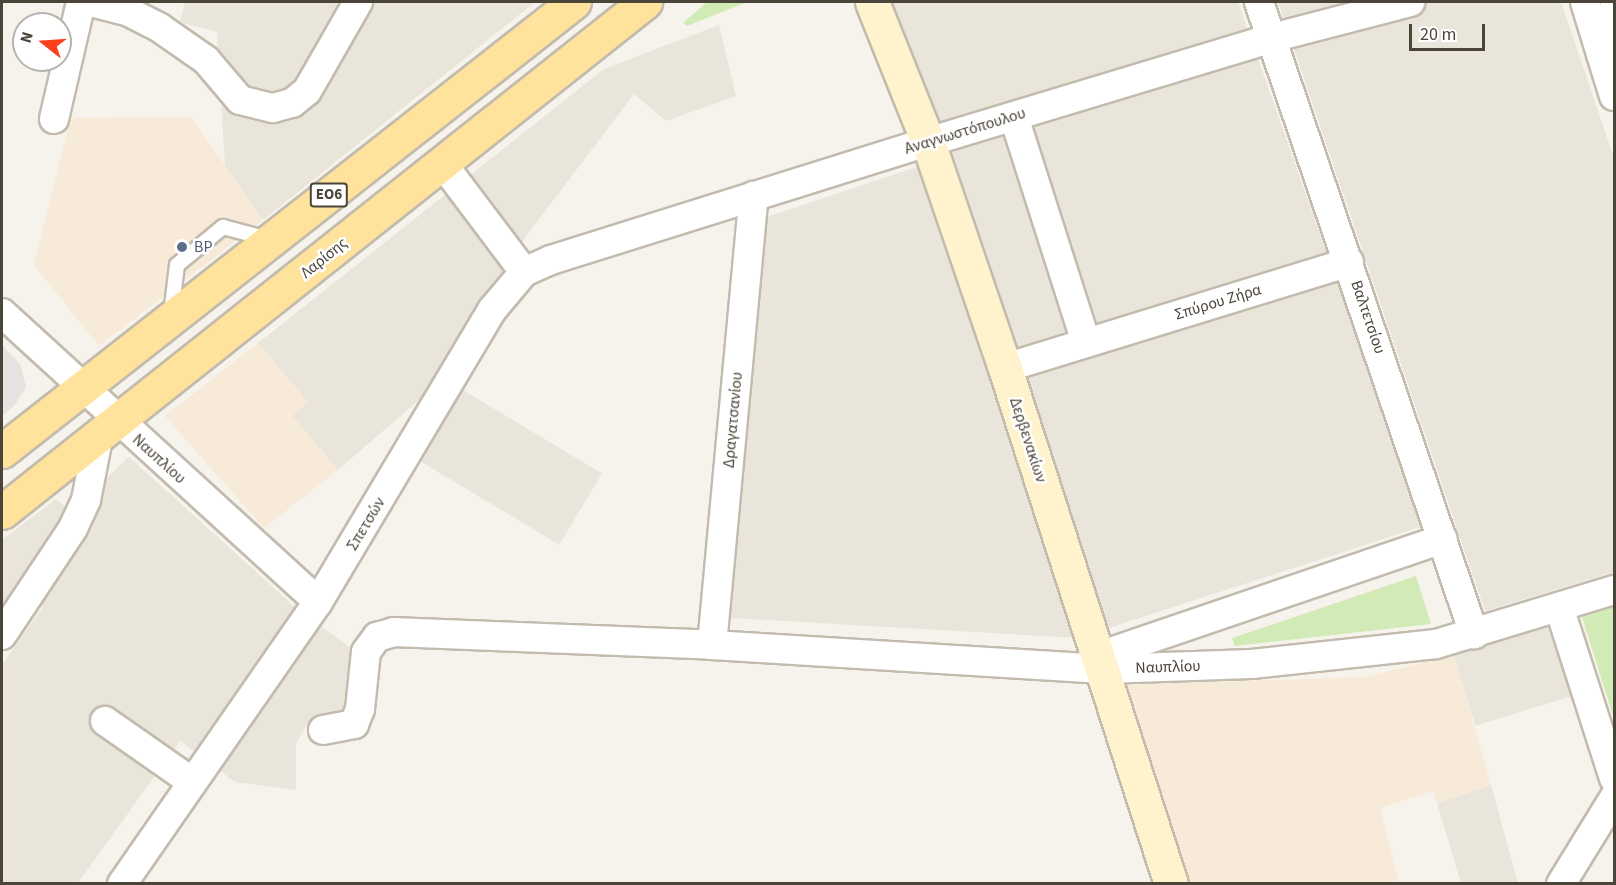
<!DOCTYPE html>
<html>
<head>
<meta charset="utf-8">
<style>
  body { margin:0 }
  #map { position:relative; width:1616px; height:885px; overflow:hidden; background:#f6f3ec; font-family:"Source Sans 3",sans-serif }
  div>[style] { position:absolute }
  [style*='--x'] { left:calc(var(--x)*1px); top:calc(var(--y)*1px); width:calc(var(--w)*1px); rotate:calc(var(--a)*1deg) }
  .residential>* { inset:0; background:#eae5da; transform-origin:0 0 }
  .commercial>* { inset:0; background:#f7ead8 }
  .green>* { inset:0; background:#d2eab5 }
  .parking>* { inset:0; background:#e5e3e0 }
  .roads { filter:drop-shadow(2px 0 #c2bbae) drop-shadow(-2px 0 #c2bbae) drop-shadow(0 2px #c2bbae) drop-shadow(0 -2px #c2bbae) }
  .lane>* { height:14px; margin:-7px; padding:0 7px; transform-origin:7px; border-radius:7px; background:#fff }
  .street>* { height:28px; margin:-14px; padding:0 14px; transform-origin:14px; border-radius:14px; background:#fff }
  .secondary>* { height:33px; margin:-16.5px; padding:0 16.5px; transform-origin:16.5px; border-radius:16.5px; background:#fff3cd }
  .primary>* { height:33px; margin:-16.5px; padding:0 16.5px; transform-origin:16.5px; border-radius:16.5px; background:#ffe39c }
  .dots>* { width:16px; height:16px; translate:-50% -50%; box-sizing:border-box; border:3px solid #fff; border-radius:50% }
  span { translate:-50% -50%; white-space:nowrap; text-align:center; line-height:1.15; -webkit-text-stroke:5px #fff; paint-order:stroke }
  .shield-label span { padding:2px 4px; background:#fff; border:2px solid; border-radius:4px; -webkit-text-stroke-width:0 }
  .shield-label { font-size:15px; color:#4b4439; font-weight:700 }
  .street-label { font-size:16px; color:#4b4439 }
  .service-label { font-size:16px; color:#4e5e75 }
  .left { translate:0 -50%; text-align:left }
  .frame { position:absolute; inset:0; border:3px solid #4b4439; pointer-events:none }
  .north { position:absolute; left:12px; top:12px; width:60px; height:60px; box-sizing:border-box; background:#fff; border:2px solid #b7b4b0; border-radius:50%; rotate:287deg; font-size:16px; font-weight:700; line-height:24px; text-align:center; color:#4b4439 }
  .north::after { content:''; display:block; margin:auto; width:21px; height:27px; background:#fc3f1d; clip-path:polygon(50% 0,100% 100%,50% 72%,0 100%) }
  .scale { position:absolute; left:1409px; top:24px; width:76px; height:27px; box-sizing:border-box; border:3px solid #4b4439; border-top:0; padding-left:8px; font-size:18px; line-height:21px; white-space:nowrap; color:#4b4439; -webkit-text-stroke:4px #fff; paint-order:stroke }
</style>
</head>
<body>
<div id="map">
  <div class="residential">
    <div style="clip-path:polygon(185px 2px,535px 2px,263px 220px,225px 166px,217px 32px,180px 22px)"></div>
    <div style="clip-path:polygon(886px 2px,1238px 2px,1423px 526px,1078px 638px,731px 618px,767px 217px,950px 156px)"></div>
    <div style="clip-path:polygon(1278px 2px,1561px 2px,1614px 158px,1614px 572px,1485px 611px)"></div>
    <div style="clip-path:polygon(719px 25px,736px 96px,666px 121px,634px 94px,527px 235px,428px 392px,338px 470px,292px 416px,308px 402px,258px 343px,604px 69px)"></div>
    <div style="left:458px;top:387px;width:168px;height:83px;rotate:31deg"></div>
    <div style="clip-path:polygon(129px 457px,294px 606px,356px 652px,353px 711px,319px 727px,307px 724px,296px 744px,296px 790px,235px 782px,180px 741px,78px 883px,2px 884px,2px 665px,42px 608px,33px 602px,104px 481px)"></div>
    <div style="clip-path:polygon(56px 499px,73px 514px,2px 618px,2px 540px)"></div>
    <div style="left:1555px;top:624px;width:74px;height:106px;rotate:73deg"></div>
    <div style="clip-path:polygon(1491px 785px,1518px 883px,1461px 883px,1437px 803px)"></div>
  </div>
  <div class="commercial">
    <div style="clip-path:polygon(191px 117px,263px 220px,99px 346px,34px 265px,71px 118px)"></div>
    <div style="clip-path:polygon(258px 343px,308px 402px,292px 416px,338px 470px,264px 528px,165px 416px)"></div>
    <div style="clip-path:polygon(1454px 655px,1491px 785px,1437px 803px,1433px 791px,1380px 808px,1399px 883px,1188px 883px,1125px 685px,1365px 677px)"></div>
  </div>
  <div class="green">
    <div style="clip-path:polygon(707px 2px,747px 2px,687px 26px,683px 23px)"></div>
    <div style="clip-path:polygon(1416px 576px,1431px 624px,1235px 646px,1232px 638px)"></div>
    <div style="clip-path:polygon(1614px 607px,1614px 719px,1582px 617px)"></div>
  </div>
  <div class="parking">
    <div style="clip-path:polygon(2px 345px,20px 364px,26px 387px,14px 406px,2px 416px)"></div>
  </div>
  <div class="roads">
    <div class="lane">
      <div style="--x:171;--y:314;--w:49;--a:-83"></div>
      <div style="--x:177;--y:265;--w:60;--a:-39.6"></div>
      <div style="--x:223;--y:227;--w:47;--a:14.9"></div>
    </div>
    <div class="street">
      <div style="--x:90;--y:2;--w:38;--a:14"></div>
      <div style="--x:127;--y:11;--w:37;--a:27"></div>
      <div style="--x:160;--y:28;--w:56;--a:34.8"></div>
      <div style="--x:206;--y:60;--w:52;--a:49.6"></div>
      <div style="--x:240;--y:100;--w:34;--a:14"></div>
      <div style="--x:273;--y:108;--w:20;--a:-15"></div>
      <div style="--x:292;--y:103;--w:19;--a:-39"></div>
      <div style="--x:307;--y:91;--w:103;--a:-60.2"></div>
      <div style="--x:1259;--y:2;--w:668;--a:71.21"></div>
      <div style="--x:1585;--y:2;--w:54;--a:72.9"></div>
      <div style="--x:1614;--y:8;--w:48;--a:105.8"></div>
      <div style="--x:1601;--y:54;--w:44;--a:72.8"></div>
      <div style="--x:1014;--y:117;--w:237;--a:72.3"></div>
      <div style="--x:54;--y:119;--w:120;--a:-77"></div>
      <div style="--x:442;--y:163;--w:136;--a:53"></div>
      <div style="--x:2;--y:313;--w:428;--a:42.4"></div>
      <div style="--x:1005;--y:368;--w:360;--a:-17.1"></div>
      <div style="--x:1559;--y:607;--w:180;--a:72.2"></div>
      <div style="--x:2;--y:635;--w:128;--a:-56.4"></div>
      <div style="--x:73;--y:528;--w:31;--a:-65"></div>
      <div style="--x:86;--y:500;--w:62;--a:-78.9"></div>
      <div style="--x:712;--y:645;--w:451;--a:-84.7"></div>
      <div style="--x:1099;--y:656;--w:363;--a:-18.8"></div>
      <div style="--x:105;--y:721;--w:106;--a:35"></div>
      <div style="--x:323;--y:730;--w:32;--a:-11"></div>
      <div style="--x:354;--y:724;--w:16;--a:-68"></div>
      <div style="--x:360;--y:709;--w:57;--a:-84"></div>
      <div style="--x:366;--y:652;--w:19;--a:-54"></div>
      <div style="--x:377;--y:637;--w:18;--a:-16"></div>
      <div style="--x:394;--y:632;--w:318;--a:2.3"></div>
      <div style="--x:712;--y:645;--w:392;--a:3.5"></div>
      <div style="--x:1103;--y:669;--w:149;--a:-1.9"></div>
      <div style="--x:1252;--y:664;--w:185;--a:-6.2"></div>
      <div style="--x:1436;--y:644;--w:186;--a:-16.9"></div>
      <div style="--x:122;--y:884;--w:343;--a:-55.2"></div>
      <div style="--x:318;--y:602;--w:340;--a:-59.2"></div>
      <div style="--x:492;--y:310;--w:50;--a:-49.9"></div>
      <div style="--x:524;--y:272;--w:30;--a:-24"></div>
      <div style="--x:551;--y:260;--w:395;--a:-17.4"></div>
      <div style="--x:928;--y:142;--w:359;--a:-16.8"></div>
      <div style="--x:1272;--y:38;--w:143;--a:-14.6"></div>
      <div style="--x:1561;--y:884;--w:101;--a:-58.4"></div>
    </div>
    <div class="secondary">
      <div style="--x:872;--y:2;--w:151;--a:68.2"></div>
      <div style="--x:928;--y:142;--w:239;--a:71.2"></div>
      <div style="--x:1005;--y:368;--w:542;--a:72.17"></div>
    </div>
    <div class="primary">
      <div style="--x:2;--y:451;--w:727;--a:-38.13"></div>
      <div style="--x:2;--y:512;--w:821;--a:-38.42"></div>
    </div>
  </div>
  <div class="dots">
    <div style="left:182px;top:247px;background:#5c6f8a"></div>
  </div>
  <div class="shield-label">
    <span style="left:329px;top:195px">ΕΟ6</span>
  </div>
  <div class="street-label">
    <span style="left:965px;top:131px;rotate:-17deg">Αναγνωστόπουλου</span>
    <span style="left:324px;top:258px;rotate:-39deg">Λαρίσης</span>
    <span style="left:1218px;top:302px;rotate:-17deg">Σπύρου Ζήρα</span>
    <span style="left:1368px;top:317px;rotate:71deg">Βαλτετσίου</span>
    <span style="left:733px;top:420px;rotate:-85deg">Δραγατσανίου</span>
    <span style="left:1028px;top:440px;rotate:72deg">Δερβενακίων</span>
    <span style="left:159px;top:459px;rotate:42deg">Ναυπλίου</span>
    <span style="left:366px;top:524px;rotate:-59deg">Σπετσών</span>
    <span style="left:1168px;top:667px;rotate:-2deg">Ναυπλίου</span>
  </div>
  <div class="service-label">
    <span class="left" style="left:194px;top:247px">BP</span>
  </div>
  <div class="frame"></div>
  <div class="north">N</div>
  <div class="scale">20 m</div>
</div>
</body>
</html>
